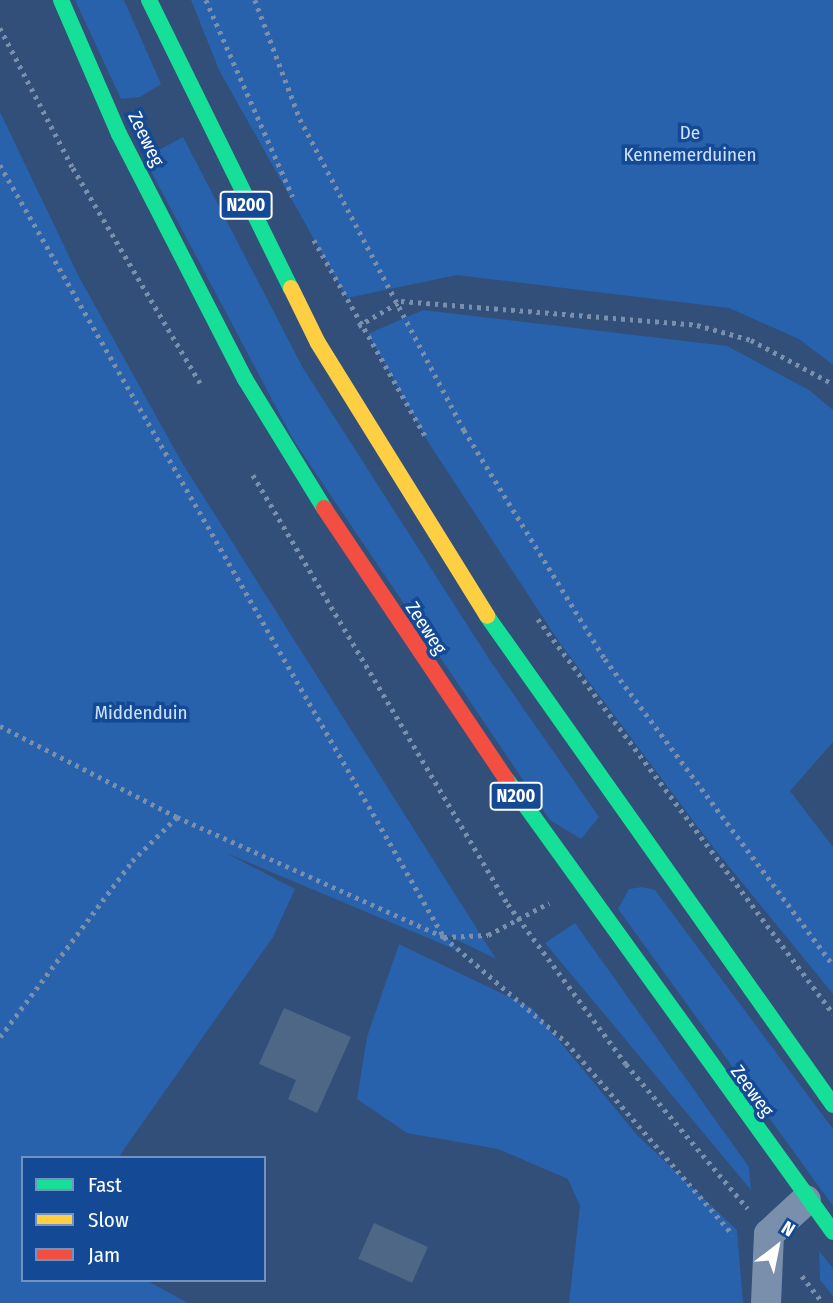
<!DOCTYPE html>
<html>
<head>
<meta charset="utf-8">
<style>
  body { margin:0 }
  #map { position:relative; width:833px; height:1303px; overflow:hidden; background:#314f78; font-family:"Fira Sans Condensed",sans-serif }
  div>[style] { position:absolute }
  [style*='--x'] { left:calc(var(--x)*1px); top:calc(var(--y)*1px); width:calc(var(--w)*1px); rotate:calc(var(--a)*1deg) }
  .green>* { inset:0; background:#2861ac }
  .building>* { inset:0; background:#4f6787; transform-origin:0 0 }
  .path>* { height:4.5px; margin-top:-2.25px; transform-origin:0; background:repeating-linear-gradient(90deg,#7a8fab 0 3.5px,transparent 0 8.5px) }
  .street>* { height:30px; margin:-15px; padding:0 15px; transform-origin:15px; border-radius:15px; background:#7a8fab }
  .fast>* { height:16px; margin:-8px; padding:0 8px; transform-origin:8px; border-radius:8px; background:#16e098 }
  .slow>* { height:16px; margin:-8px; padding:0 8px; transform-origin:8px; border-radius:8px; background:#ffcf43 }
  .jam>* { height:16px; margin:-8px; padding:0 8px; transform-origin:8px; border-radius:8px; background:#f24e42 }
  span { translate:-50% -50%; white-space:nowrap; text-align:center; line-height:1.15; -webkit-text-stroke:7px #144a95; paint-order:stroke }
  .shield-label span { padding:2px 5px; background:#144a95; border:2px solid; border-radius:5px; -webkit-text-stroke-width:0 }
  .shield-label { font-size:18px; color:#fff; font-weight:700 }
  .park-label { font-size:19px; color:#cce1fc }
  .street-label { font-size:19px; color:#fff }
  .legend { position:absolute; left:21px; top:1156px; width:245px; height:126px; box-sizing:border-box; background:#144a95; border:2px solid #7292bf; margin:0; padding:9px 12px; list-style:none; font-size:21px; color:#fff }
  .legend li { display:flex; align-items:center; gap:14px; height:35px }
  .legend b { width:35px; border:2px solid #7292bf }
  .north { position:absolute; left:742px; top:1212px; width:70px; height:70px; -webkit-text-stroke:5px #144a95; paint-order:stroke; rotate:32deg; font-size:19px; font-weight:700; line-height:28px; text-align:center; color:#fff }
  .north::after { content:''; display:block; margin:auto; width:24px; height:32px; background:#fff; clip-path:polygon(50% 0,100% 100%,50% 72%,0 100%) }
</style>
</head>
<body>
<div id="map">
  <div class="green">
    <div style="clip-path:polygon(75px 0,124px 0,161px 84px,140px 97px,121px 99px)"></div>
    <div style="clip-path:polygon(191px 0,833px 0,833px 365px,799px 339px,729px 308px,457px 275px,347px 298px,219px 70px)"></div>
    <div style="clip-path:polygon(0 112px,78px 275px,181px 461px,496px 959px,445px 934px,459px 951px,226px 853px,295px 889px,273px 937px,118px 1158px,23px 1158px,23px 1280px,146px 1280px,188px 1303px,0 1303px)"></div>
    <div style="clip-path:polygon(183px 137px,303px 368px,489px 659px,599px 817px,581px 839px,550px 820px,294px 441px,144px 158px)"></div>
    <div style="clip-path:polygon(423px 310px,727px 346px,809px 390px,833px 410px,833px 742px,790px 791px,833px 847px,833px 994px,713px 847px,559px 642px,430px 445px,368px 334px)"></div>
    <div style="clip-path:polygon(642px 887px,655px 890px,833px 1129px,833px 1206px,618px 909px,629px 889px)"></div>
    <div style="clip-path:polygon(575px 923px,749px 1167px,751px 1190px,545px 943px)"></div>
    <div style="clip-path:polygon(399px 944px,532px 1008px,637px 1135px,737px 1230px,743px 1303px,569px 1303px,580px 1206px,568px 1179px,498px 1149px,407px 1133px,357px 1099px,367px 1037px)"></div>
    <div style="clip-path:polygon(819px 1251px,833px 1268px,833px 1296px,820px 1280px)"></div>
  </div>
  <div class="building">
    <div style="clip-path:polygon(284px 1008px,351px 1037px,317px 1113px,288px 1099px,296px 1080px,259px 1064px)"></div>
    <div style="left:374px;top:1223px;width:59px;height:39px;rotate:24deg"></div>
  </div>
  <div class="path">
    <div style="--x:206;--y:0;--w:215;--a:66.2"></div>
    <div style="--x:255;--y:0;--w:127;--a:69.3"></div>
    <div style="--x:300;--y:119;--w:352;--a:62.2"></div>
    <div style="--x:464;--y:430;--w:269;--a:58.4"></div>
    <div style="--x:605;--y:659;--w:382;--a:53.3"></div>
    <div style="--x:0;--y:28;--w:158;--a:62.5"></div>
    <div style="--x:73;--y:168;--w:250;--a:59.4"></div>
    <div style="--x:0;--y:165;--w:891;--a:60.1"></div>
    <div style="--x:444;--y:937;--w:161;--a:40.7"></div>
    <div style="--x:566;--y:1042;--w:255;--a:49.1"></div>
    <div style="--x:314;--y:240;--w:229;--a:60.4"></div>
    <div style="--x:358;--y:326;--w:50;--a:-30.2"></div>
    <div style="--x:401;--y:301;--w:297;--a:4.6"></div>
    <div style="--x:697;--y:325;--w:56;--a:15.5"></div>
    <div style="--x:751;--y:340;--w:93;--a:28.2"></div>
    <div style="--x:253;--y:475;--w:499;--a:59.3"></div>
    <div style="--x:508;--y:904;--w:199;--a:53.6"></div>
    <div style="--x:626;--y:1064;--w:189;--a:49.9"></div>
    <div style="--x:538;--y:619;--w:493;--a:53.2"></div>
    <div style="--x:0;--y:726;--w:199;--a:27.2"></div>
    <div style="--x:177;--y:817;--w:293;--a:24.2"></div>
    <div style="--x:444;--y:937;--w:44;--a:-2.6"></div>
    <div style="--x:488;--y:935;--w:69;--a:-27.7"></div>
    <div style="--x:0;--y:1037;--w:220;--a:-53.1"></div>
    <div style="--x:132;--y:861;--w:63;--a:-44.4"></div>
    <div style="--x:802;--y:1276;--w:34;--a:52"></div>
  </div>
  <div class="street">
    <div style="--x:766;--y:1303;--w:69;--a:-87.5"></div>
    <div style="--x:769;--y:1234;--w:50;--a:-42.6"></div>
  </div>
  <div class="fast">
    <div style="--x:61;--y:0;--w:146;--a:66.6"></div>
    <div style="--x:119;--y:134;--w:276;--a:62.8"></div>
    <div style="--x:245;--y:379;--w:151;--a:58.5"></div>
    <div style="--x:149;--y:0;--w:321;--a:63.8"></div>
    <div style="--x:487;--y:616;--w:599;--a:54.72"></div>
    <div style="--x:507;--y:780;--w:557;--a:54.2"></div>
  </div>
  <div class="slow">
    <div style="--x:291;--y:288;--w:61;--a:63.9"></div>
    <div style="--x:318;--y:343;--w:321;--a:58.2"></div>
  </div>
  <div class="jam">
    <div style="--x:324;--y:508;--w:328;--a:56.1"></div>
  </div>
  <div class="shield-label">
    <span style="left:246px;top:205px">N200</span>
    <span style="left:516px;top:796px">N200</span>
  </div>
  <div class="park-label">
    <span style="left:690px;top:144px">De<br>Kennemerduinen</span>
    <span style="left:141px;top:713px">Middenduin</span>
  </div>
  <div class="street-label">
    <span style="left:146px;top:139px;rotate:64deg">Zeeweg</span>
    <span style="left:426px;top:628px;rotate:57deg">Zeeweg</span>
    <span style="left:752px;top:1091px;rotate:54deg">Zeeweg</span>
  </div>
  <ul class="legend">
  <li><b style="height:9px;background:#16e098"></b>Fast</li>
  <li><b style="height:9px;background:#ffcf43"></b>Slow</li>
  <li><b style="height:9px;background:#f24e42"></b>Jam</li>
  </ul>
  <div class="north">N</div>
</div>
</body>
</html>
